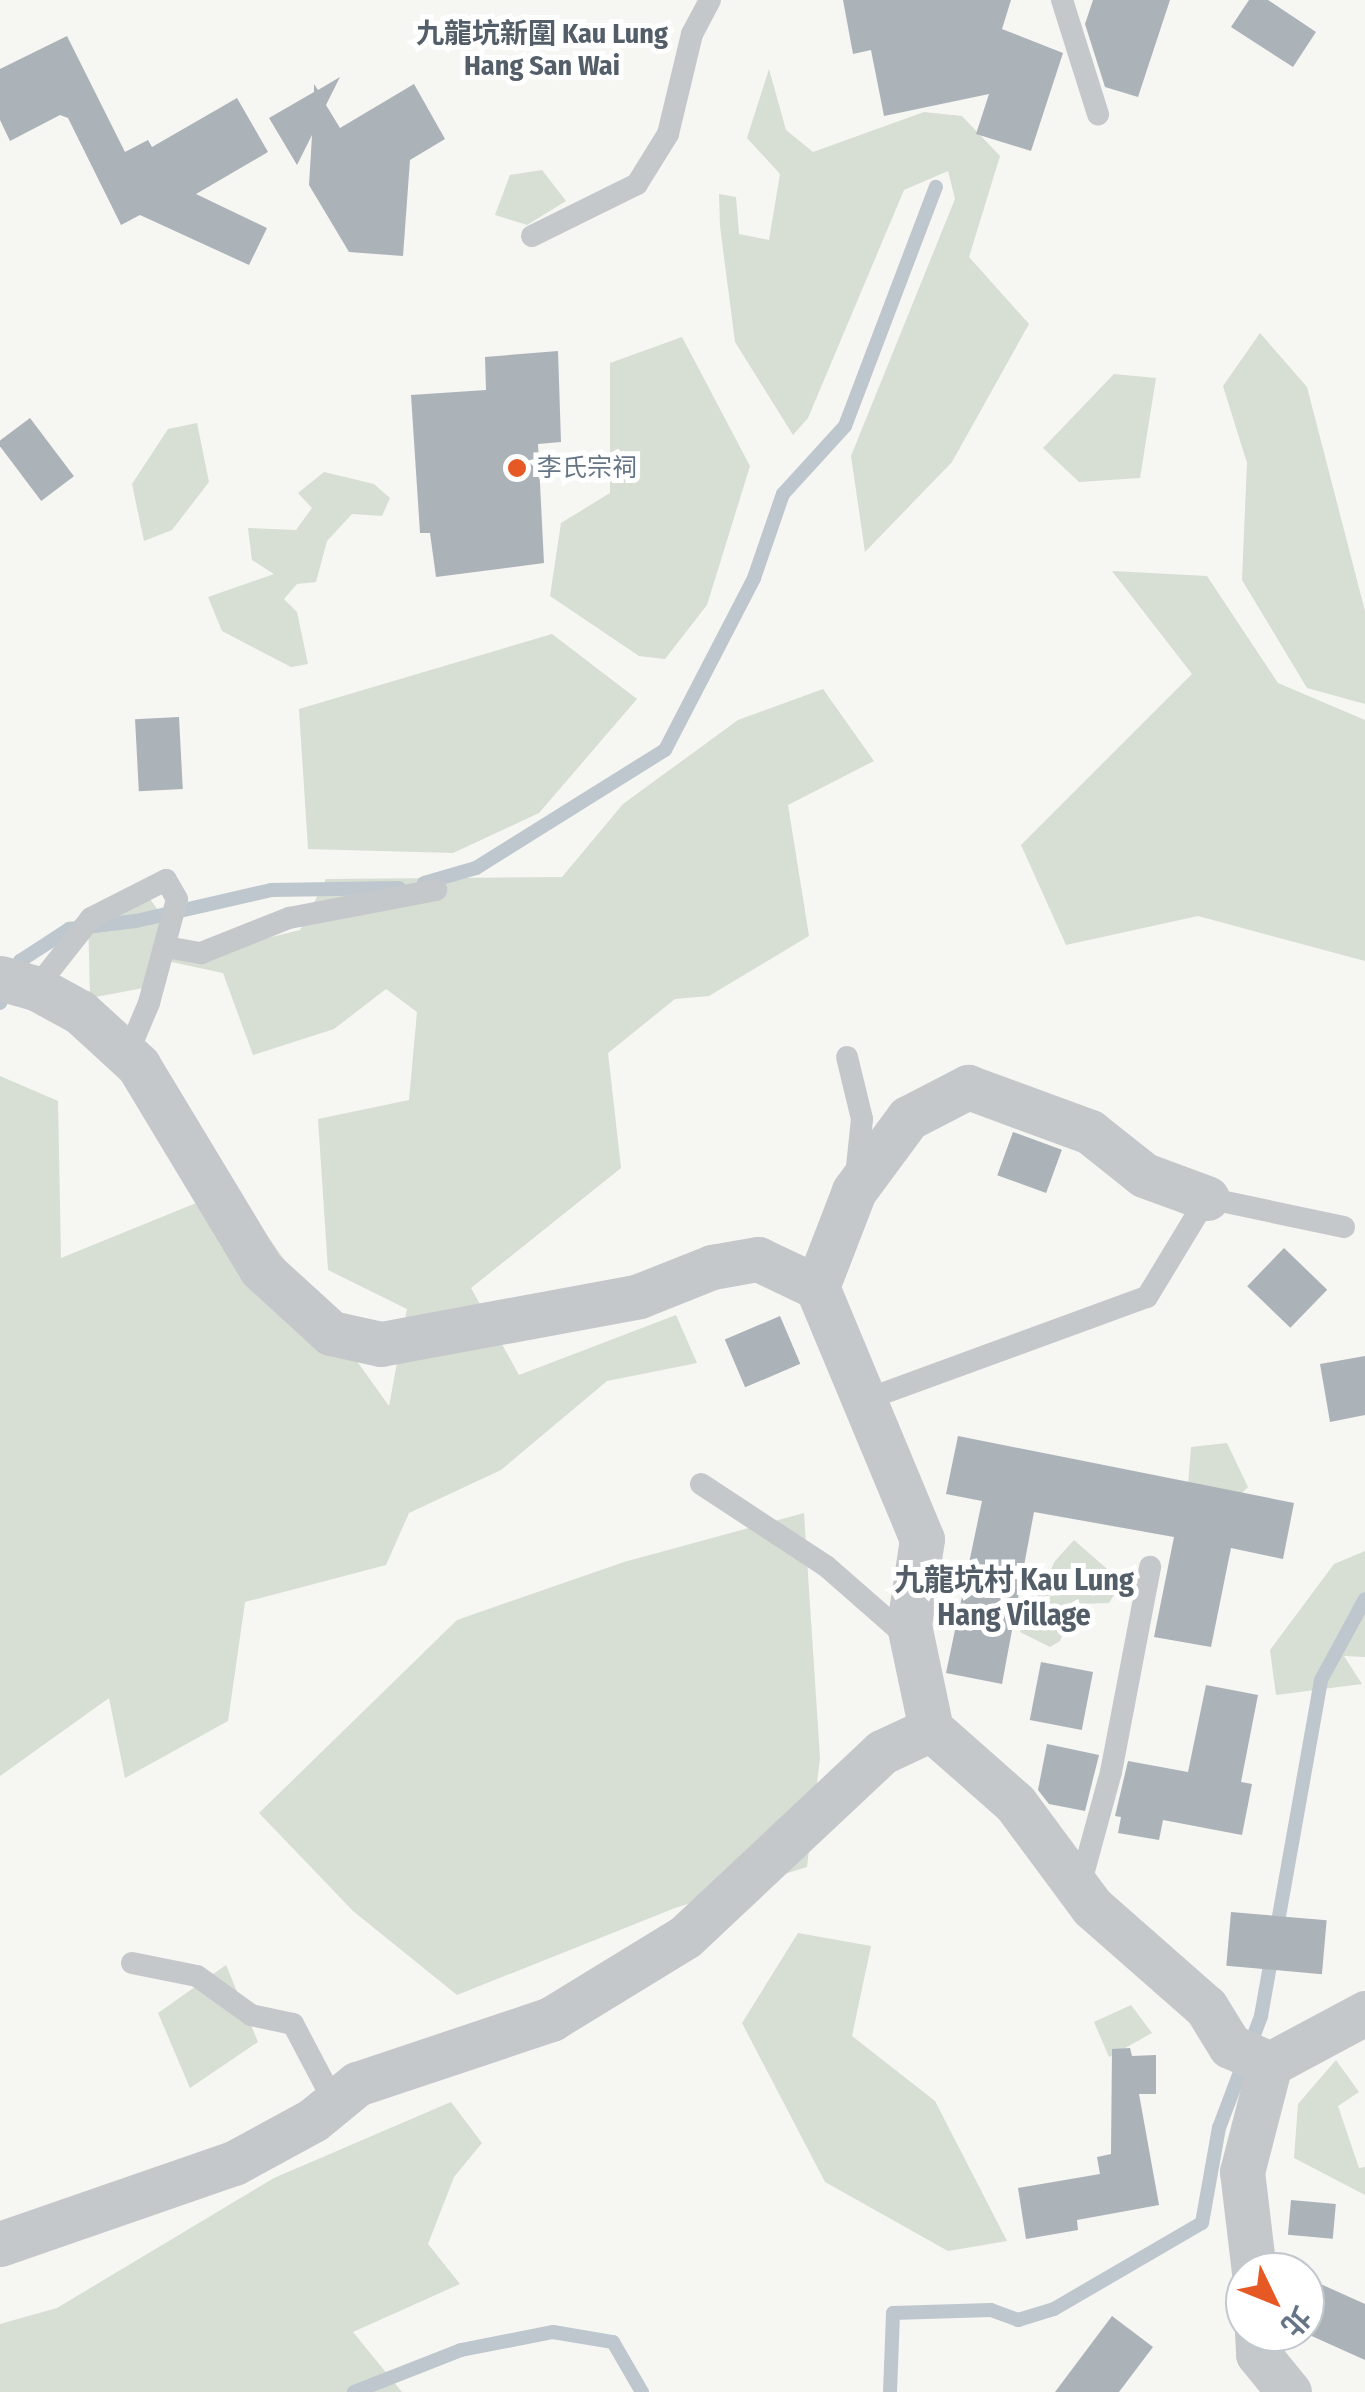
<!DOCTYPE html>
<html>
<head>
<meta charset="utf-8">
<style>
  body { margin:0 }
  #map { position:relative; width:1365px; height:2392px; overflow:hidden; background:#f6f6f3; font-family:"Fira Sans Condensed","Noto Sans TC",sans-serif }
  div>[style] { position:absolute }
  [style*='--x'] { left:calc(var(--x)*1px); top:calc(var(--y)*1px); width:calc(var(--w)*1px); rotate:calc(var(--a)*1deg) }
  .green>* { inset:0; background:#d7ded4 }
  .stream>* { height:14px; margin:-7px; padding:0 7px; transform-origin:7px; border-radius:7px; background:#bec7cd }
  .building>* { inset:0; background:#abb2b8; transform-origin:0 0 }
  .service>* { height:22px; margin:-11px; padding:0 11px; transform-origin:11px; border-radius:11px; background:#c4c8cb }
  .minor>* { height:45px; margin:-22.5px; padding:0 22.5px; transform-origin:22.5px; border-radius:22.5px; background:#c4c8cb }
  .dots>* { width:28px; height:28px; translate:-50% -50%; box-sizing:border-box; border:5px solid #fff; border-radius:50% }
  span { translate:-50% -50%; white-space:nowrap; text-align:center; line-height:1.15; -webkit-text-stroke:10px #fff; paint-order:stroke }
  .poi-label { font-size:25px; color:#657585 }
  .left { translate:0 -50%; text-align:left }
  .neighbourhood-label { font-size:28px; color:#535e69; font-weight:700 }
  .quarter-label { font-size:30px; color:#535e69; font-weight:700 }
  .north { position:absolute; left:1225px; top:2252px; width:100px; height:100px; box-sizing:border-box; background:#fff; border:2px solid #c1c8ce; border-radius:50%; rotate:133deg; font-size:28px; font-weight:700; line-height:40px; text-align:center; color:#657585 }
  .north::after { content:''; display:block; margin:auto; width:35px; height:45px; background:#e65924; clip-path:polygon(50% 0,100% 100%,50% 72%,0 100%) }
</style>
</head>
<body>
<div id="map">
  <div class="green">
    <div style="clip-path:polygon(769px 69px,786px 130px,813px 152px,924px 112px,962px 116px,1000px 156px,969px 257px,1029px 324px,952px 462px,865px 552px,851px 456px,955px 199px,948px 171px,904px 190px,808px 418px,793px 435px,735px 342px,720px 226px,719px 194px,736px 197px,739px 234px,769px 240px,780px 174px,747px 138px)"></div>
    <div style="clip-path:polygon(542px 170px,566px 201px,527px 225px,495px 215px,510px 175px)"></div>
    <div style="clip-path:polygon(1260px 333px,1307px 387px,1365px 611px,1365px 704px,1307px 688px,1242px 580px,1247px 463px,1223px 386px)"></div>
    <div style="clip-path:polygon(682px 337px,750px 466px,707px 605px,665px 659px,639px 656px,550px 596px,561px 523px,610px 493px,610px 363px)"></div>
    <div style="clip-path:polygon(1114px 374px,1156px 378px,1140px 478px,1079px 482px,1043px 448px)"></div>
    <div style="clip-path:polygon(197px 423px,209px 482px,172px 530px,144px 541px,132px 484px,168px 429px)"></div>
    <div style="clip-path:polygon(324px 472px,374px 484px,390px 498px,382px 516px,352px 514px,327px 541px,316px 582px,297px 584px,284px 599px,297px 612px,308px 664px,291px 667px,222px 631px,208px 597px,274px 574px,252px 560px,248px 528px,296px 530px,312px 508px,298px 493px)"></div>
    <div style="clip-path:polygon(1112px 571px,1207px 576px,1278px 683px,1365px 720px,1365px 961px,1198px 916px,1066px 945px,1021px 845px,1192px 674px)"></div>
    <div style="clip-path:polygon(552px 634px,637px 699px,539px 813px,453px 853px,308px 849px,299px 709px)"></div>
    <div style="clip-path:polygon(823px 689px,874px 761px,788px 805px,809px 936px,709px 996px,675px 999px,608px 1053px,621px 1168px,471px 1288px,519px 1375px,676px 1315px,697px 1363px,607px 1381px,501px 1470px,409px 1513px,386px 1565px,245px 1602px,228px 1721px,125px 1778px,109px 1698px,0 1776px,0 1076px,58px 1101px,61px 1258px,233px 1188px,389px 1406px,407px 1309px,328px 1270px,318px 1119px,409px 1100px,417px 1012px,386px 989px,334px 1029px,253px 1055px,223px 973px,167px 961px,149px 987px,90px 998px,88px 912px,142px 888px,181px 942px,243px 944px,300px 930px,326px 879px,562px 877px,623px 804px,738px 720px)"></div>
    <div style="clip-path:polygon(1227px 1443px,1248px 1487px,1234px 1501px,1187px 1498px,1191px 1447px)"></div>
    <div style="clip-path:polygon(804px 1513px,820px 1758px,807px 1867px,675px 1908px,457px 1995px,353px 1911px,259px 1813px,457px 1620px,624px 1562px)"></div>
    <div style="clip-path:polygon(1074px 1540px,1122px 1582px,1109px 1603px,1074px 1604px,1060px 1641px,1050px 1647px,1020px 1632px,1055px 1561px)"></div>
    <div style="clip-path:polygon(1365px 1551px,1365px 1657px,1344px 1656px,1362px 1684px,1276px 1695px,1270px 1650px,1334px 1564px)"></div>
    <div style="clip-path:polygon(798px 1933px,871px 1946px,852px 2036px,935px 2101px,1007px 2241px,948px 2251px,825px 2182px,742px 2023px)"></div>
    <div style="clip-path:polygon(226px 1965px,258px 2042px,190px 2088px,158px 2013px)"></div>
    <div style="clip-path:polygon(1131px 2005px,1152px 2033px,1109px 2057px,1094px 2022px)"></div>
    <div style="clip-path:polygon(1336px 2060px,1359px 2092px,1338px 2106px,1359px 2168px,1365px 2167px,1365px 2195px,1294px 2158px,1298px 2104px)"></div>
    <div style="clip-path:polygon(451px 2102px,482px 2143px,454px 2177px,428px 2244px,460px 2284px,353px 2332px,402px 2392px,0 2392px,0 2324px,57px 2308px,274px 2178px)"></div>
  </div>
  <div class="stream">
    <div style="--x:424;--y:883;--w:54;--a:-16.1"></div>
    <div style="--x:476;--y:868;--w:223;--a:-32"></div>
    <div style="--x:665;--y:750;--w:194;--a:-62.6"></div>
    <div style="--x:754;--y:578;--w:89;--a:-71"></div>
    <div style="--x:783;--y:494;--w:92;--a:-47.6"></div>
    <div style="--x:845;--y:426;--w:256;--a:-69.2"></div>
    <div style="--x:0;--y:1003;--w:47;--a:-64.5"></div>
    <div style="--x:20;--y:961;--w:59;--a:-33.1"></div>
    <div style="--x:69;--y:929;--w:67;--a:-6.8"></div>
    <div style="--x:136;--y:921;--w:139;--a:-12.9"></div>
    <div style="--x:271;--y:890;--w:128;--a:-0.9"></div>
    <div style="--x:1276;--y:1933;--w:257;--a:-79.9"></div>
    <div style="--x:1321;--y:1680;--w:92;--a:-61.5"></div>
    <div style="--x:354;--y:2392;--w:115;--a:-21.4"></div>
    <div style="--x:461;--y:2350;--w:94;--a:-11.1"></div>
    <div style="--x:553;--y:2332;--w:61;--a:9.5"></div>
    <div style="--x:613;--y:2342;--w:58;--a:59.9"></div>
    <div style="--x:890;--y:2392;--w:79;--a:-87.8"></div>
    <div style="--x:893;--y:2313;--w:98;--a:-1.8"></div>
    <div style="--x:991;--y:2310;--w:29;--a:20"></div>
    <div style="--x:1018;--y:2320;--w:38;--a:-17"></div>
    <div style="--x:1054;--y:2309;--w:171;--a:-30.2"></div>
    <div style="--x:1202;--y:2223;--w:97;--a:-79.9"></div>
    <div style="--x:1219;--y:2128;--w:120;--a:-69.4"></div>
    <div style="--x:1261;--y:2016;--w:63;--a:-79.9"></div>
  </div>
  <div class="building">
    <div style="clip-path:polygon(843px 0,1011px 0,1002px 29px,1063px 53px,1031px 151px,976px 134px,989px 94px,884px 116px,871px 50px,853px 54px)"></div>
    <div style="clip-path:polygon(1093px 0,1170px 0,1138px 97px,1105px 87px,1085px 24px)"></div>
    <div style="clip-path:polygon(1249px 0,1268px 0,1316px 32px,1293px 67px,1231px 27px)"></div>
    <div style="clip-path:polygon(67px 36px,125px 152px,148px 140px,152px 147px,237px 98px,268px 152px,196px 194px,267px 228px,249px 265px,140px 215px,121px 225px,68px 118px,60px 115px,10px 141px,0 120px,0 69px)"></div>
    <div style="clip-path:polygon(340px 77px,326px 105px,340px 128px,414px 84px,445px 139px,410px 160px,403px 256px,349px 252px,309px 185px,312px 135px,297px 165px,269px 118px,314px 92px,314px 84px,318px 90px)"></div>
    <div style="clip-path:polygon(558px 351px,561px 442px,538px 444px,544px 563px,436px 577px,430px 533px,420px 533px,411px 395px,486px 390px,485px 357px)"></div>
    <div style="left:30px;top:418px;width:73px;height:41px;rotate:53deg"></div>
    <div style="left:179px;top:717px;width:72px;height:44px;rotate:87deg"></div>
    <div style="left:1013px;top:1132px;width:52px;height:46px;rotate:20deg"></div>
    <div style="left:1284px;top:1248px;width:60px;height:53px;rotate:44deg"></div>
    <div style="left:780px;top:1316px;width:52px;height:60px;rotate:67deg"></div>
    <div style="clip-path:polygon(1365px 1356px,1365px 1415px,1330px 1422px,1320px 1364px)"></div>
    <div style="clip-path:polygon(958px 1436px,1294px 1503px,1283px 1559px,1231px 1548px,1211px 1647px,1154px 1637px,1174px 1537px,1034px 1512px,1002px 1684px,946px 1673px,982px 1501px,946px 1494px)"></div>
    <div style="left:1041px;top:1662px;width:53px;height:59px;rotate:11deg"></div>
    <div style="clip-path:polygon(1206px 1685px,1258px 1695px,1241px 1782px,1252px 1784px,1242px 1835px,1163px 1820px,1159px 1840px,1118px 1833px,1121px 1817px,1115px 1816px,1128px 1761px,1188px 1772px)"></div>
    <div style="clip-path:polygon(1047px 1744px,1099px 1755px,1085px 1811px,1049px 1804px,1038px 1790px)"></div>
    <div style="left:1231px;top:1912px;width:96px;height:54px;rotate:5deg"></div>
    <div style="clip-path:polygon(1130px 2048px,1132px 2056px,1156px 2055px,1156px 2094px,1139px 2094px,1159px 2205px,1077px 2220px,1078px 2230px,1026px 2239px,1018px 2188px,1100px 2174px,1097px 2157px,1111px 2154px,1112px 2049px)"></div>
    <div style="left:1291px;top:2200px;width:45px;height:35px;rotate:5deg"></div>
    <div style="clip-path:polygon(1305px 2277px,1365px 2304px,1365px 2360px,1305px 2333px)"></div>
    <div style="clip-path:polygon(1112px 2316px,1153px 2347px,1119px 2392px,1055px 2392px)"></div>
  </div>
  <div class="service">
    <div style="--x:1062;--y:0;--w:120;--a:72.5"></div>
    <div style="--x:532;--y:236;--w:117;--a:-26.3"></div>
    <div style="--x:637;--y:184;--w:59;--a:-58.2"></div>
    <div style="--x:668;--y:134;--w:103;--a:-76.5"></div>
    <div style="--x:692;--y:34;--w:38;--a:-62"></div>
    <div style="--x:166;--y:947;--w:36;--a:10"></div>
    <div style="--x:201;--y:953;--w:95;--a:-21.7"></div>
    <div style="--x:289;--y:918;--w:150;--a:-10.8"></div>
    <div style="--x:36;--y:988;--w:89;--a:-51.8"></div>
    <div style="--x:91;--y:918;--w:84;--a:-26.9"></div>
    <div style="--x:166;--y:880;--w:22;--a:60"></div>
    <div style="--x:177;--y:899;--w:108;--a:105.1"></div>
    <div style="--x:149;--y:1003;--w:56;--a:112.9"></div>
    <div style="--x:847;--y:1057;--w:64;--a:76.4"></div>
    <div style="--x:862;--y:1119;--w:57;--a:96"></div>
    <div style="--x:865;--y:1400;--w:300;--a:-20.1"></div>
    <div style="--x:1147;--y:1297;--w:116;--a:-58.8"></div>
    <div style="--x:1207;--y:1198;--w:140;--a:12"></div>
    <div style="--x:701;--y:1484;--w:149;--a:33.3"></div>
    <div style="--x:826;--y:1566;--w:108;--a:41.2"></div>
    <div style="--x:1079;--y:1889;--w:121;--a:-74.7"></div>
    <div style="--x:1111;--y:1772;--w:209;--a:-79.2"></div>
    <div style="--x:132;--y:1963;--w:66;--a:11.3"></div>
    <div style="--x:197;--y:1976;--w:67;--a:35.8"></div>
    <div style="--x:251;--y:2015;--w:43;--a:12.1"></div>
    <div style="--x:293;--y:2024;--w:86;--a:62.2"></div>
  </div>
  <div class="minor">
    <div style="--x:0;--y:978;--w:37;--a:16"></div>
    <div style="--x:36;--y:988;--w:50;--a:28.6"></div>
    <div style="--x:80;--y:1012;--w:79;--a:42.4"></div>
    <div style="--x:138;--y:1065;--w:238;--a:58.9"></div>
    <div style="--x:261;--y:1269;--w:95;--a:42.4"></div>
    <div style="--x:331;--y:1333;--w:51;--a:12.4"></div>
    <div style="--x:381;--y:1344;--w:262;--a:-10.5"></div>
    <div style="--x:639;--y:1296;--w:79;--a:-21.7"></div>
    <div style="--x:712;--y:1267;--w:47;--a:-9.9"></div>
    <div style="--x:758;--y:1259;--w:65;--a:25.4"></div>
    <div style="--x:817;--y:1287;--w:273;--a:67.4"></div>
    <div style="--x:922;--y:1539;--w:87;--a:98.6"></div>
    <div style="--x:909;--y:1625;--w:106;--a:78.1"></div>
    <div style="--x:931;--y:1729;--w:112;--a:41.4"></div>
    <div style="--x:1015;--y:1803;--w:129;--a:53.5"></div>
    <div style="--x:1092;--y:1907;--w:152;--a:41.3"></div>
    <div style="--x:1206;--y:2007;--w:46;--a:58.4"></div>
    <div style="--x:1230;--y:2046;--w:44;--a:24.2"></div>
    <div style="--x:1270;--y:2064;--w:108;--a:-28.2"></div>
    <div style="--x:817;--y:1287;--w:103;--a:-68.9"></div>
    <div style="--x:854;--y:1191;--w:91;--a:-53.5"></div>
    <div style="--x:908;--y:1118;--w:68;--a:-27.3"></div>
    <div style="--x:968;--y:1087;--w:130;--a:20.2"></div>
    <div style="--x:1090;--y:1132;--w:69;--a:38.5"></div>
    <div style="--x:1144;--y:1175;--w:67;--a:20.1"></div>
    <div style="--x:0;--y:2244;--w:248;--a:-19.1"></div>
    <div style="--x:234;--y:2163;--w:90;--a:-28.6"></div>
    <div style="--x:313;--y:2120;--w:57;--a:-39.3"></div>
    <div style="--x:357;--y:2084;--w:205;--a:-18.5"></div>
    <div style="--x:551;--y:2019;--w:157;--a:-31.5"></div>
    <div style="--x:685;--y:1937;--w:270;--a:-43.2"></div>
    <div style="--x:882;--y:1752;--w:54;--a:-25.1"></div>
    <div style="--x:1254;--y:2272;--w:101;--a:-96.8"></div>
    <div style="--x:1242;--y:2172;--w:112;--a:-75.5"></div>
    <div style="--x:1257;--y:2332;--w:22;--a:87"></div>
    <div style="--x:1258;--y:2354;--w:49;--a:50.8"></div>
  </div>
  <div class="dots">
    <div style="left:517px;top:468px;background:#e65924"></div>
  </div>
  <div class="poi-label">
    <span class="left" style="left:537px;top:468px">李氏宗祠</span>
  </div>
  <div class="neighbourhood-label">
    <span style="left:542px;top:50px">九龍坑新圍 Kau Lung<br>Hang San Wai</span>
  </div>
  <div class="quarter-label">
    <span style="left:1014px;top:1597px">九龍坑村 Kau Lung<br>Hang Village</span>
  </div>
  <div class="north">北</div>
</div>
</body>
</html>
